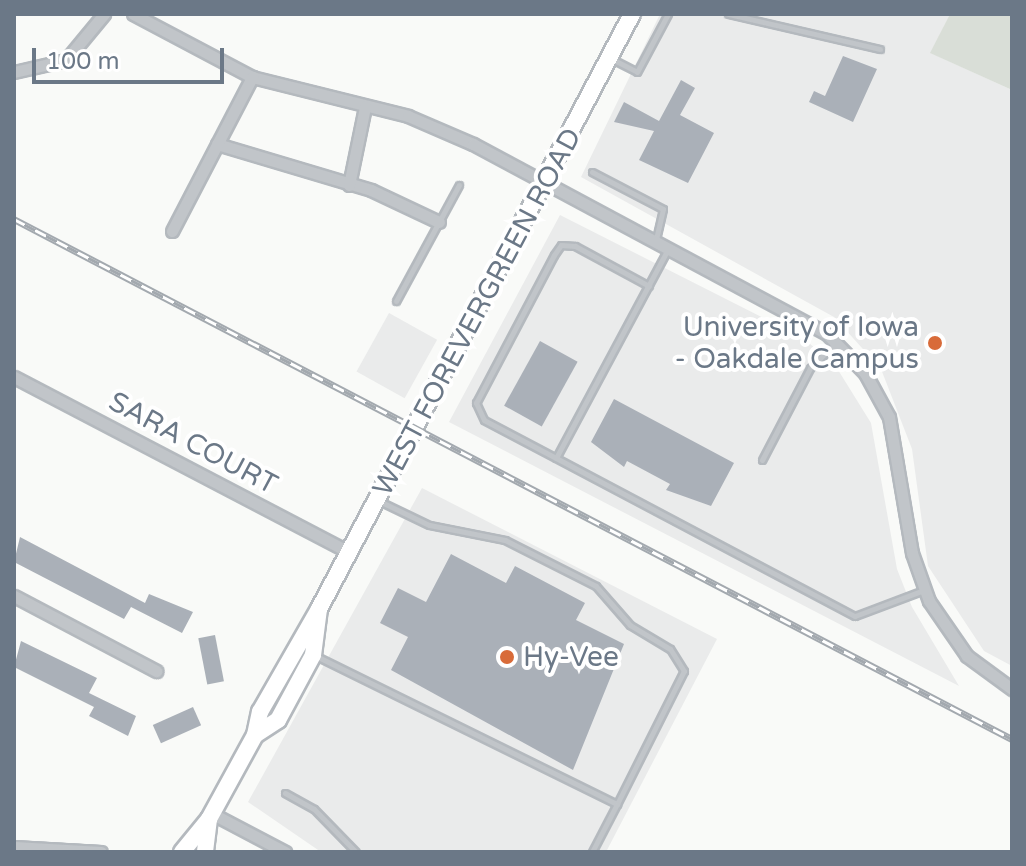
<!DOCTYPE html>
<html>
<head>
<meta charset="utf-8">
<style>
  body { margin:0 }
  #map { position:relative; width:1026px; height:866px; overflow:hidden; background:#f9faf8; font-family:"Varela Round",sans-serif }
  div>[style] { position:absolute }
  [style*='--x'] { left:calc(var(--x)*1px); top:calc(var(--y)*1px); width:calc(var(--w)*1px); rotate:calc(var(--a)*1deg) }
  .built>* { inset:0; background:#eaebeb; transform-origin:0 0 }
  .green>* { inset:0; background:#d9ded7 }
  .building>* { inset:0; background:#aab0b8; transform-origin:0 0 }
  .roads { filter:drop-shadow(2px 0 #b4b9be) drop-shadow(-2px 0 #b4b9be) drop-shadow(0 2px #b4b9be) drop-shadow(0 -2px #b4b9be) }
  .lane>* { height:5px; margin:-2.5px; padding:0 2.5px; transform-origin:2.5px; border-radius:2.5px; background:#c1c5c9 }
  .street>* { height:11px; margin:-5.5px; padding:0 5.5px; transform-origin:5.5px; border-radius:5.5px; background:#c1c5c9 }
  .secondary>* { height:16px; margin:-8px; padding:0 8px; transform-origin:8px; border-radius:8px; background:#fff }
  .rail>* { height:7px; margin-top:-3.5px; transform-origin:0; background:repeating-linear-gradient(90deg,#fff 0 12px,#a3a9af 0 24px); box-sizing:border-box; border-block:2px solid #a3a9af }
  .dots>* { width:22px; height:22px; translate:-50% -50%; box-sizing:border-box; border:4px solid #fff; border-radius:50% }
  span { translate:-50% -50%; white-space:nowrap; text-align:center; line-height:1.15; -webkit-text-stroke:8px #fff; paint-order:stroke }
  .street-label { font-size:28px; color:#6b7887 }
  .poi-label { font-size:28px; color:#6b7887 }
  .right { translate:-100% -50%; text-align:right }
  .left { translate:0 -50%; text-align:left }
  .frame { position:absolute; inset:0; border:16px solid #6b7887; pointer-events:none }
  .scale { position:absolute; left:32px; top:48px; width:192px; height:36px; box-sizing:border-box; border:4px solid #6b7887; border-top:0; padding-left:10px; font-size:24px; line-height:28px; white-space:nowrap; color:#6b7887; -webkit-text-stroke:6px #fff; paint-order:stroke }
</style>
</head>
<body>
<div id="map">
  <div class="built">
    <div style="clip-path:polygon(660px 14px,950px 14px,931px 53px,1012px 90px,1012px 666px,984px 651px,928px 566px,912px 449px,881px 369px,834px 317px,581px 177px)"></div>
    <div style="clip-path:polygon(560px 215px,803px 338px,835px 365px,871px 423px,897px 569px,912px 607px,959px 686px,449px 422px)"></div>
    <div style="left:389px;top:313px;width:55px;height:67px;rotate:29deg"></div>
    <div style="clip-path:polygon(422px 488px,717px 639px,606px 852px,321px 852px,248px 802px)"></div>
  </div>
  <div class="green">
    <div style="clip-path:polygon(950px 14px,1012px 14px,1012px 90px,930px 53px)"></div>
  </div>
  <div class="building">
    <div style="clip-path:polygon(843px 56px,877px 69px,853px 122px,809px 102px,814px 91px,825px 96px)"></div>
    <div style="clip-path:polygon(681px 80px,695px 88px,680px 115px,714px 133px,688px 183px,639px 160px,654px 131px,614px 122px,624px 102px,659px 121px)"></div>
    <div style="left:540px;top:341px;width:43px;height:74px;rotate:29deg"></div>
    <div style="clip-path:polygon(614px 399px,734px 463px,711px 506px,666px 490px,670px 484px,627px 461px,624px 467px,591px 442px)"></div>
    <div style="clip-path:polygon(20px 537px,145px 603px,149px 594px,193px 612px,182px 633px,131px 607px,124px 619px,14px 562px)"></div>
    <div style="clip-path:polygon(451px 554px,506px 583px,515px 566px,585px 603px,576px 620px,624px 644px,573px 770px,391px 670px,408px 637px,380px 623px,398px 588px,426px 602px)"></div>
    <div style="left:215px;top:635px;width:47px;height:17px;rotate:79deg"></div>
    <div style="clip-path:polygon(21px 641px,97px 678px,89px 693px,136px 716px,128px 736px,89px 716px,94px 707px,14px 667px)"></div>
    <div style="left:193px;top:707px;width:20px;height:44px;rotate:66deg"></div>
  </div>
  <div class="roads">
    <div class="lane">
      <div style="--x:728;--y:14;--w:156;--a:13"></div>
      <div style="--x:610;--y:58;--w:30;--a:27"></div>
      <div style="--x:637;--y:72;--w:66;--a:-61.9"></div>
      <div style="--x:592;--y:172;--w:80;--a:27.5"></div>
      <div style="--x:663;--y:209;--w:32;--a:103"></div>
      <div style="--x:668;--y:249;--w:237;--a:118.2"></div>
      <div style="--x:556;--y:458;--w:338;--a:27.9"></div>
      <div style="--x:855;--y:616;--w:74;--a:-20.6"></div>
      <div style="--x:396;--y:301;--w:132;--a:-61.5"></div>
      <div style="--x:556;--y:458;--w:81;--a:-152.2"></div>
      <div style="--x:484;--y:420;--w:19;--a:-115"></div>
      <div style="--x:476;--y:403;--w:167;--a:-62.2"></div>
      <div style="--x:554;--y:255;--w:12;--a:-55"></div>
      <div style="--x:561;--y:245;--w:14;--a:4"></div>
      <div style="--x:575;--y:246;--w:84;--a:28.4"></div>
      <div style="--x:762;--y:460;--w:104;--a:-62.4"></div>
      <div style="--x:810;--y:368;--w:36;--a:-44"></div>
      <div style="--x:314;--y:655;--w:338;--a:26.2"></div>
      <div style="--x:617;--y:804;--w:149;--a:-63.3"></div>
      <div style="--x:684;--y:671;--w:26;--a:-122"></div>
      <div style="--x:670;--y:649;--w:47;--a:-149"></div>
      <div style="--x:630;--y:625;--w:52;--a:-131.1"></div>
      <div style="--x:596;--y:586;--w:102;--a:-153.2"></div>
      <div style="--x:505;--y:540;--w:77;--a:-168.8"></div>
      <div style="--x:429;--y:525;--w:53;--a:-154.4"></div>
      <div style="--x:285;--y:793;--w:33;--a:29"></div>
      <div style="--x:314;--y:809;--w:60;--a:45.7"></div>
      <div style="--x:592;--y:852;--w:54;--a:-62.5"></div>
    </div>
    <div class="street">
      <div style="--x:133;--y:14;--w:135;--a:27.9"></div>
      <div style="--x:252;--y:77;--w:161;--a:14"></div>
      <div style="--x:408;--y:116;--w:71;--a:23.3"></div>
      <div style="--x:473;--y:144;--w:400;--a:28.2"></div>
      <div style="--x:826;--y:333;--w:56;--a:45.7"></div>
      <div style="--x:865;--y:373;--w:50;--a:61.4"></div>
      <div style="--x:889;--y:417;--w:138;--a:80.4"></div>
      <div style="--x:912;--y:553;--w:51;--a:70.5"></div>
      <div style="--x:929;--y:601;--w:67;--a:55.4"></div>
      <div style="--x:967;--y:656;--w:56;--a:36.3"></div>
      <div style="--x:14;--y:72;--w:53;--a:-13"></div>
      <div style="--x:66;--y:60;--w:60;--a:-50.4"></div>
      <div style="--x:217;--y:144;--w:161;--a:16.6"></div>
      <div style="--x:371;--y:190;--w:75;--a:25.2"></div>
      <div style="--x:349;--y:185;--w:80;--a:-78.4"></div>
      <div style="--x:172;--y:231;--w:174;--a:-62.5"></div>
      <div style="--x:14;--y:377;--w:378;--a:27.6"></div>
      <div style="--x:14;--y:596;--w:161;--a:27.8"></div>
      <div style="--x:211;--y:813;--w:84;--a:27.8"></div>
      <div style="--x:14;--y:847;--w:87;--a:3.3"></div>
    </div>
    <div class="secondary">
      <div style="--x:319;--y:609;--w:672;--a:-62.25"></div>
      <div style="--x:319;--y:609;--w:46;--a:97.4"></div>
      <div style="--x:313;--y:655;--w:74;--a:118.3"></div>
      <div style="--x:278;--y:720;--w:27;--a:147"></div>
      <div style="--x:255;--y:735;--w:24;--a:-78"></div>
      <div style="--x:260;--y:712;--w:119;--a:-60.2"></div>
      <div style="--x:209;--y:819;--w:96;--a:-61.3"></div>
      <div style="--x:182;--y:852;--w:43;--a:-50.7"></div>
      <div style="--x:209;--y:819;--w:33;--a:97"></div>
    </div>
  </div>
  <div class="rail">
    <div style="--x:14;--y:219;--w:1125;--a:27.52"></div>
  </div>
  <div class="dots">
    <div style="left:935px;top:343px;background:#d86b39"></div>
    <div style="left:507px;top:657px;background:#d86b39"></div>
  </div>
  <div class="street-label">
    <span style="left:477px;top:312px;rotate:-62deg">WEST FOREVERGREEN ROAD</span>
    <span style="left:193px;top:443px;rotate:28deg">SARA COURT</span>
  </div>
  <div class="poi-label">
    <span class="right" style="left:919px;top:343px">University of Iowa<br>- Oakdale Campus</span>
    <span class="left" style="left:523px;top:657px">Hy-Vee</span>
  </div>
  <div class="frame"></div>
  <div class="scale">100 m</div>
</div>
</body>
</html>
